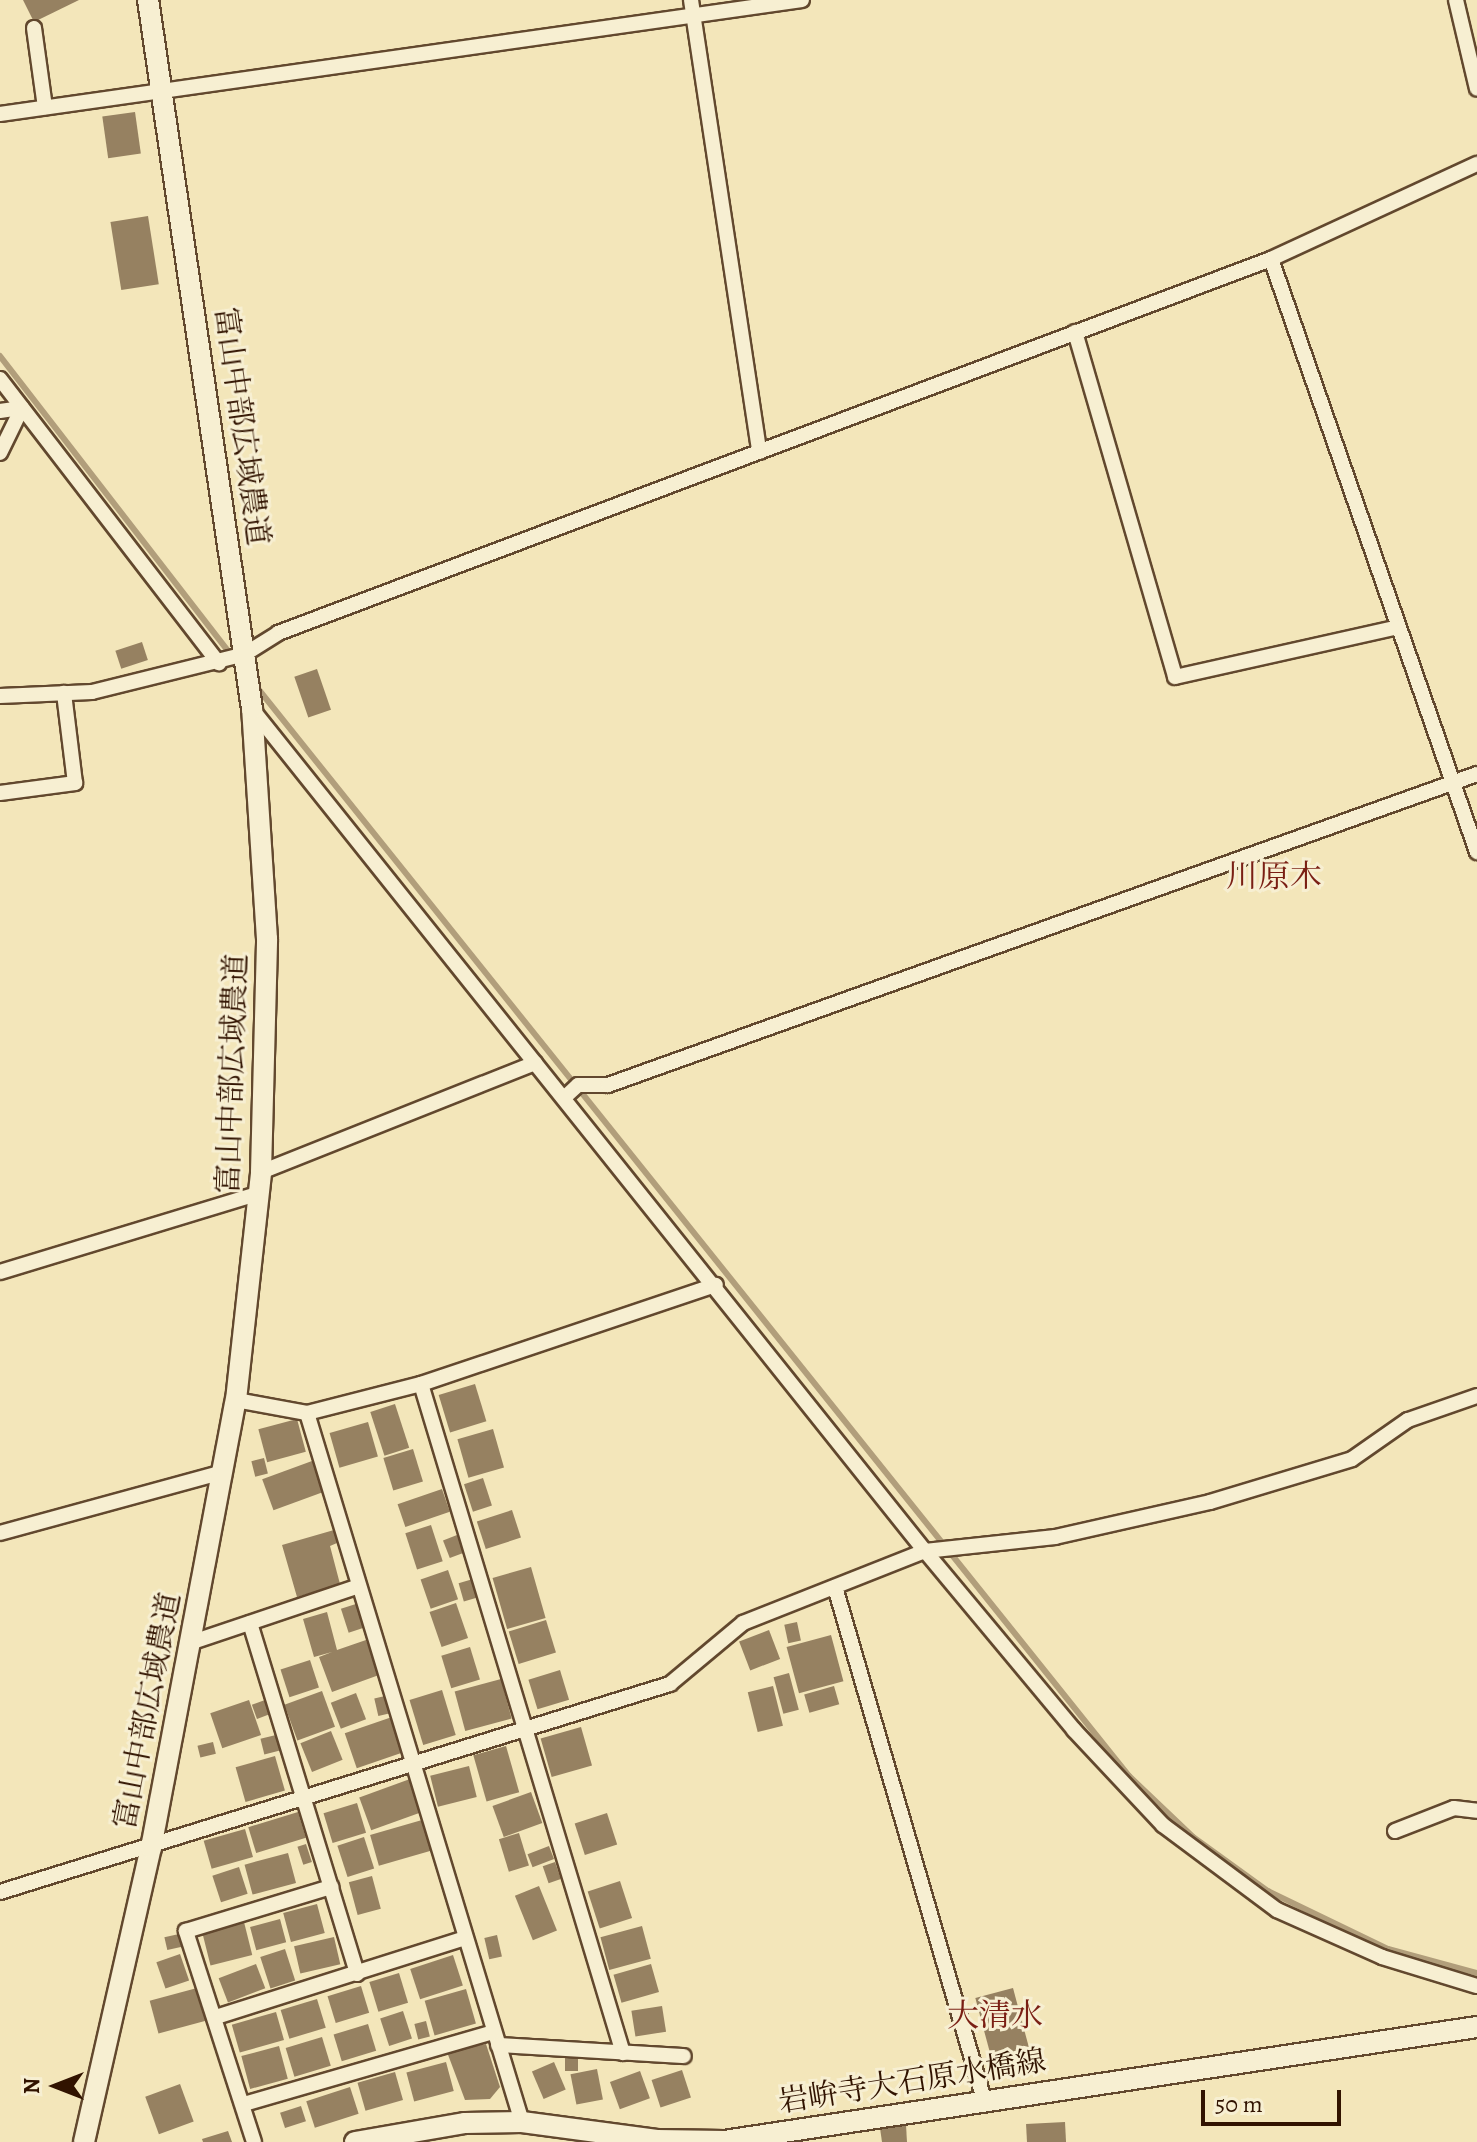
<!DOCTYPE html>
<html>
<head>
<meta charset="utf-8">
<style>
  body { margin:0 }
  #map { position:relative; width:1477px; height:2142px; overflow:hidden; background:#f3e6ba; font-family:Alegreya,"Noto Serif JP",serif }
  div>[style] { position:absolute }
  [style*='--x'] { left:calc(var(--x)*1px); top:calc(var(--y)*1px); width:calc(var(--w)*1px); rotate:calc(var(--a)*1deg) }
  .stream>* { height:6px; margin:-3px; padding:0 3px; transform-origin:3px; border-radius:3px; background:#b19e7b }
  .building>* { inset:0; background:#968161; transform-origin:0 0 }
  .roads { filter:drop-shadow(2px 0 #62482e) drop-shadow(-2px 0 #62482e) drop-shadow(0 2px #62482e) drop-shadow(0 -2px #62482e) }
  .street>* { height:14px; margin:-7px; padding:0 7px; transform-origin:7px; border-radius:7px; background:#f7efd2 }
  .secondary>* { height:20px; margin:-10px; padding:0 10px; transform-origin:10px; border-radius:10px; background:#f7efd2 }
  span { translate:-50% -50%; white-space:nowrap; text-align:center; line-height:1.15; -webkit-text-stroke:6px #f7efd2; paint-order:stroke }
  .street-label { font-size:30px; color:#311300 }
  .neighbourhood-label { font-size:32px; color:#7a1f14 }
  .north { position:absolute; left:16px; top:2046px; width:80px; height:80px; -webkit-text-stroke:6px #f7efd2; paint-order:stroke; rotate:270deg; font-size:22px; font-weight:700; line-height:32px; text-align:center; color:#311300 }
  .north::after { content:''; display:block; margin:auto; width:28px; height:36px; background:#311300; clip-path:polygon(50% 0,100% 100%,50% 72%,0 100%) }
  .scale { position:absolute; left:1201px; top:2090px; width:140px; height:36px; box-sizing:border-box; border:4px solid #311300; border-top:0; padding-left:10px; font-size:24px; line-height:28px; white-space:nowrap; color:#311300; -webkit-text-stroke:6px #f7efd2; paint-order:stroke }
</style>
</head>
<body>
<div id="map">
  <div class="stream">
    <div style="--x:0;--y:356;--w:381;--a:52.3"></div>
    <div style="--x:255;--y:685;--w:1398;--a:51.3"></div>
    <div style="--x:1129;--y:1776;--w:88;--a:43.6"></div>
    <div style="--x:1193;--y:1837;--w:92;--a:35.8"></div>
    <div style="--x:1268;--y:1891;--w:133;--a:25.8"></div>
    <div style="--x:1388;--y:1949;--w:92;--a:15.1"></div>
  </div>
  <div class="building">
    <div style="clip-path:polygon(23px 0,79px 0,34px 22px)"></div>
    <div style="left:135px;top:112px;width:42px;height:33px;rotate:82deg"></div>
    <div style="left:148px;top:216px;width:69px;height:38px;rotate:81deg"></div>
    <div style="left:142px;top:642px;width:19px;height:28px;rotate:72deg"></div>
    <div style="left:317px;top:669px;width:43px;height:24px;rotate:71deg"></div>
    <div style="left:475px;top:1384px;width:39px;height:38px;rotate:73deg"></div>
    <div style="left:395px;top:1404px;width:46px;height:26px;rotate:72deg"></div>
    <div style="left:297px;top:1419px;width:34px;height:40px;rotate:75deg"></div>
    <div style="left:368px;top:1422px;width:36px;height:40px;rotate:74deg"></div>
    <div style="left:493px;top:1429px;width:40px;height:37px;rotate:74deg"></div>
    <div style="left:413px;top:1449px;width:34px;height:31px;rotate:73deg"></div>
    <div style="left:264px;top:1458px;width:16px;height:13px;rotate:76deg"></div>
    <div style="left:312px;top:1461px;width:33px;height:53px;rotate:70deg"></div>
    <div style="left:483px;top:1478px;width:29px;height:20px;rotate:72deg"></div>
    <div style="left:442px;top:1489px;width:24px;height:47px;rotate:71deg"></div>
    <div style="left:512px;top:1510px;width:29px;height:37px;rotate:72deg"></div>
    <div style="left:431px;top:1525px;width:38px;height:27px;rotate:72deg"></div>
    <div style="clip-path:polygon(334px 1530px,337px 1543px,330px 1546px,340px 1584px,297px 1597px,282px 1545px)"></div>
    <div style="left:457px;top:1535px;width:19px;height:15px;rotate:69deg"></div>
    <div style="left:531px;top:1567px;width:53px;height:40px;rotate:74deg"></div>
    <div style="left:448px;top:1570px;width:31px;height:29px;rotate:71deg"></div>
    <div style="left:473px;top:1579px;width:19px;height:15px;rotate:74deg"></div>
    <div style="left:359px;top:1603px;width:25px;height:19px;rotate:72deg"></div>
    <div style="left:456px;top:1603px;width:37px;height:28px;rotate:71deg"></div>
    <div style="clip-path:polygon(327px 1612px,337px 1650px,366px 1640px,379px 1675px,332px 1692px,319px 1657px,332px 1652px,314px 1657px,303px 1619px)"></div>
    <div style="left:546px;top:1620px;width:34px;height:39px;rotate:73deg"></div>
    <div style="left:797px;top:1622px;width:19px;height:13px;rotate:78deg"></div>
    <div style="left:769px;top:1630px;width:31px;height:32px;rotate:69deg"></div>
    <div style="left:831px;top:1635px;width:48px;height:46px;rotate:75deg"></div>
    <div style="left:470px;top:1647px;width:34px;height:30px;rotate:73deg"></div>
    <div style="left:310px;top:1660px;width:29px;height:31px;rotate:72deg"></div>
    <div style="left:560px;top:1670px;width:31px;height:33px;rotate:73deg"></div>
    <div style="left:789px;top:1673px;width:38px;height:16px;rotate:75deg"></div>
    <div style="left:501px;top:1679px;width:41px;height:48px;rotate:75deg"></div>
    <div style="left:773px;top:1686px;width:41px;height:26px;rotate:76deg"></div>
    <div style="left:834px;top:1686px;width:19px;height:31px;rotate:74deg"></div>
    <div style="left:442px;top:1690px;width:47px;height:34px;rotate:73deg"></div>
    <div style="left:322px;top:1691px;width:38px;height:40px;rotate:70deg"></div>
    <div style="left:356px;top:1693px;width:28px;height:27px;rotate:69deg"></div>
    <div style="left:385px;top:1696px;width:18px;height:11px;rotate:77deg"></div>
    <div style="left:249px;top:1700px;width:37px;height:41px;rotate:71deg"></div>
    <div style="left:265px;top:1700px;width:15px;height:14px;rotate:70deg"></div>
    <div style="left:392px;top:1717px;width:37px;height:50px;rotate:71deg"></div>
    <div style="left:581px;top:1727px;width:40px;height:42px;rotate:74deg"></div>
    <div style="left:331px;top:1731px;width:31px;height:33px;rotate:68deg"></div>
    <div style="left:276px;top:1735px;width:16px;height:16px;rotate:76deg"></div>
    <div style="left:213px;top:1742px;width:12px;height:16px;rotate:76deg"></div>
    <div style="left:506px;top:1746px;width:48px;height:34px;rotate:74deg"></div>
    <div style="left:275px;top:1756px;width:36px;height:41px;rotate:74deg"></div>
    <div style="left:469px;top:1766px;width:32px;height:40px;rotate:76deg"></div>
    <div style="left:410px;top:1779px;width:35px;height:54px;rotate:70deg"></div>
    <div style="left:531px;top:1792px;width:33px;height:41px;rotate:70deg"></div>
    <div style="left:357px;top:1803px;width:31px;height:35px;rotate:73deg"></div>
    <div style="left:298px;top:1812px;width:27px;height:52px;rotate:73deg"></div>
    <div style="left:607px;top:1813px;width:33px;height:34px;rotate:72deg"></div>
    <div style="left:422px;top:1820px;width:32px;height:54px;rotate:74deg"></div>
    <div style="left:245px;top:1829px;width:29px;height:43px;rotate:74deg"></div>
    <div style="left:519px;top:1833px;width:34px;height:21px;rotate:73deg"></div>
    <div style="left:364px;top:1837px;width:33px;height:28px;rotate:72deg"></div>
    <div style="left:306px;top:1844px;width:19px;height:9px;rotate:72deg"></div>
    <div style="left:549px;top:1846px;width:14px;height:23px;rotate:69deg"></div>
    <div style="left:288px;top:1853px;width:31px;height:45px;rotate:75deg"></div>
    <div style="left:555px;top:1862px;width:18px;height:13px;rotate:71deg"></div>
    <div style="left:239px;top:1867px;width:28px;height:28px;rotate:72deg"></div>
    <div style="left:372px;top:1876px;width:34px;height:24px;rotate:75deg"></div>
    <div style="left:620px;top:1881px;width:39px;height:34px;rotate:72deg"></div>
    <div style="left:539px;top:1886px;width:48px;height:26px;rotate:68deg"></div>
    <div style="left:317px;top:1904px;width:30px;height:35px;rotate:75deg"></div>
    <div style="left:280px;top:1919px;width:24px;height:31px;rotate:75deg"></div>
    <div style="left:244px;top:1922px;width:34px;height:43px;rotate:76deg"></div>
    <div style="left:642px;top:1926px;width:34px;height:43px;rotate:75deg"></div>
    <div style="left:179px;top:1934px;width:13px;height:15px;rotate:77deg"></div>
    <div style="left:497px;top:1935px;width:22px;height:13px;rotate:77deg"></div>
    <div style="left:334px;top:1937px;width:28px;height:41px;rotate:77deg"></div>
    <div style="left:285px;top:1949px;width:33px;height:26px;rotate:72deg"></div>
    <div style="left:180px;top:1954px;width:28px;height:25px;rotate:71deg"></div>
    <div style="left:453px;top:1955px;width:32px;height:45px;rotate:72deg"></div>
    <div style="left:256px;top:1964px;width:26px;height:40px;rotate:69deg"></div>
    <div style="left:651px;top:1964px;width:29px;height:39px;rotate:74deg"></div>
    <div style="left:399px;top:1973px;width:31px;height:31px;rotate:73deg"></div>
    <div style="left:361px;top:1986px;width:28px;height:35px;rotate:73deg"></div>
    <div style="left:197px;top:1988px;width:34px;height:49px;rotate:75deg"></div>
    <div style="left:1013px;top:1988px;width:73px;height:39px;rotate:75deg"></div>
    <div style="left:466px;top:1989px;width:36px;height:43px;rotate:74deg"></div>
    <div style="left:317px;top:1999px;width:30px;height:38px;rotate:73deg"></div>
    <div style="left:662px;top:2006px;width:26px;height:31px;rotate:81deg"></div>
    <div style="left:403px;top:2011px;width:29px;height:24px;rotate:72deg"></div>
    <div style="left:276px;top:2012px;width:29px;height:46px;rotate:74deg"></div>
    <div style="left:426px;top:2021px;width:16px;height:12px;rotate:76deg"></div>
    <div style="left:368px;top:2024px;width:28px;height:36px;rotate:73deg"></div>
    <div style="left:322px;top:2037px;width:30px;height:38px;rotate:73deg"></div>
    <div style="clip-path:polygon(486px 2044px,500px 2087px,490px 2099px,465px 2100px,447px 2052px)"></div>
    <div style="left:279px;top:2046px;width:34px;height:39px;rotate:75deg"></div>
    <div style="left:565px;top:2057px;width:13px;height:14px"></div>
    <div style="left:446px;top:2062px;width:30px;height:41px;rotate:75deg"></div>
    <div style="left:554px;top:2062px;width:30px;height:24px;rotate:67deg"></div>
    <div style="left:597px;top:2069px;width:31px;height:27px;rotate:79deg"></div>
    <div style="left:682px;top:2070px;width:29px;height:32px;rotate:72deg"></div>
    <div style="left:640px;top:2071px;width:29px;height:32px;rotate:70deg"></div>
    <div style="left:395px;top:2072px;width:29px;height:39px;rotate:74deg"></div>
    <div style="left:180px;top:2084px;width:40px;height:37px;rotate:70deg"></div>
    <div style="left:350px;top:2087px;width:28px;height:46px;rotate:72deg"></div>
    <div style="left:301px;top:2106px;width:16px;height:22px;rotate:72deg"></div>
    <div style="left:1065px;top:2122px;width:20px;height:39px;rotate:87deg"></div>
    <div style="clip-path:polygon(906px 2125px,907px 2142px,882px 2142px,880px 2128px)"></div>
    <div style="clip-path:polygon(228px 2131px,232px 2142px,203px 2142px,202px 2139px)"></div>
  </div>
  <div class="roads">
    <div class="street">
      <div style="--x:691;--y:0;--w:457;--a:81.4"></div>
      <div style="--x:1456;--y:0;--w:91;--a:76.7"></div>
      <div style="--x:34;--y:28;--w:80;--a:82.1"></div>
      <div style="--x:0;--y:114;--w:810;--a:-8.09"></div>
      <div style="--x:1271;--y:259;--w:628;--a:70.84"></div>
      <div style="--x:1075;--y:332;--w:359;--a:73.8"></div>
      <div style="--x:1175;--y:677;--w:229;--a:-12.6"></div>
      <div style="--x:0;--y:379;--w:359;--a:52.4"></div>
      <div style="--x:0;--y:411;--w:22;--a:-8"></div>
      <div style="--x:22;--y:408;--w:50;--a:116.1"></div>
      <div style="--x:0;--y:696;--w:92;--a:-2.5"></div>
      <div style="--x:92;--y:692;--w:158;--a:-13.9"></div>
      <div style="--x:245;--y:654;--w:39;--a:-32"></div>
      <div style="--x:278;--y:633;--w:1061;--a:-20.64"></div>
      <div style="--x:1271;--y:259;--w:227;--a:-24.8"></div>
      <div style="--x:252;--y:709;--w:1078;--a:51.37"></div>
      <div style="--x:925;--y:1551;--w:233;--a:50.2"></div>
      <div style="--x:1074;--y:1730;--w:130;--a:46.9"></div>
      <div style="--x:1163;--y:1825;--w:142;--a:36.7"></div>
      <div style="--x:1277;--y:1910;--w:115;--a:24.1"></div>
      <div style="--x:1382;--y:1957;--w:99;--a:17"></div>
      <div style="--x:0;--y:793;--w:76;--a:-7.6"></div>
      <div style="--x:75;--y:783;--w:91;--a:-97"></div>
      <div style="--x:564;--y:1098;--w:19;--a:-43"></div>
      <div style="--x:578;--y:1085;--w:30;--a:0"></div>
      <div style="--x:608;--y:1085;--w:923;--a:-19.69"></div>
      <div style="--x:261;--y:1172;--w:295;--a:-21.7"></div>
      <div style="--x:0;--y:1272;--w:272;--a:-16.9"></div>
      <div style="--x:421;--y:1384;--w:311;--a:-18.6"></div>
      <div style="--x:236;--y:1400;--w:72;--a:10.4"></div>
      <div style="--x:307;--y:1413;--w:741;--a:73.13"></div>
      <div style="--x:307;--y:1413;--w:118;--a:-14.3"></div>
      <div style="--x:421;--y:1384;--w:699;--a:73.2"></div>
      <div style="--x:0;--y:1533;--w:231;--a:-15.3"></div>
      <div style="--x:835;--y:1587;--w:534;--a:73.8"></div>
      <div style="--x:250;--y:1623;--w:367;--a:73"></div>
      <div style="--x:190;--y:1643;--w:175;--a:-18.6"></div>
      <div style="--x:1395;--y:1831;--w:63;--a:-21.3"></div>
      <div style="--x:1454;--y:1808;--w:23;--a:7"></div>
      <div style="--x:0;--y:1892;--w:702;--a:-17.25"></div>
      <div style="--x:670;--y:1684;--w:95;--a:-39.9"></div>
      <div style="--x:743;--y:1623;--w:196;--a:-21.6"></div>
      <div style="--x:925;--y:1551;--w:131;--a:-6.1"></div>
      <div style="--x:1055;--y:1537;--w:159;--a:-12.7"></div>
      <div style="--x:1210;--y:1502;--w:148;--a:-16.8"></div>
      <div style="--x:1352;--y:1459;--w:68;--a:-34.9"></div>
      <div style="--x:1408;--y:1420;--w:73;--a:-19.2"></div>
      <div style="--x:216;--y:2017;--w:261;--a:-17.6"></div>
      <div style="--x:498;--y:2045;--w:186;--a:3.4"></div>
      <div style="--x:244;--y:2104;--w:260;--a:-16.1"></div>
      <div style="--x:254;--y:2142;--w:222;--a:-107.9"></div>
      <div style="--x:186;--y:1931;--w:152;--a:-16.9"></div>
    </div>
    <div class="secondary">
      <div style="--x:84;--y:2142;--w:302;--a:-77.2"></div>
      <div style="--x:151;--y:1848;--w:456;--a:-79.3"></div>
      <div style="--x:236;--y:1400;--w:229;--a:-83.7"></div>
      <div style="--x:261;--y:1172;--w:233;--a:-88.5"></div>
      <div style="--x:267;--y:939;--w:230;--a:-93.7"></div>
      <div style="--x:252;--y:709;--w:717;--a:-98.34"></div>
      <div style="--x:355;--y:2142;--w:112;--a:-9.8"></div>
      <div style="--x:465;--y:2123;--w:57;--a:-1"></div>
      <div style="--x:522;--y:2122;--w:136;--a:7.6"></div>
      <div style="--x:657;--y:2140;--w:67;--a:0.9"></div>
      <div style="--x:724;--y:2141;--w:762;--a:-8.61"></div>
    </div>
  </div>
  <div class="street-label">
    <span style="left:242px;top:426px;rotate:82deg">富山中部広域農道</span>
    <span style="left:232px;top:1074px;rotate:-88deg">富山中部広域農道</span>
    <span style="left:147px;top:1711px;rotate:-79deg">富山中部広域農道</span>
    <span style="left:912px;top:2081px;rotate:-9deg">岩峅寺大石原水橋線</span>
  </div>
  <div class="neighbourhood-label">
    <span style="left:1274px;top:876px">川原木</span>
    <span style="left:995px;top:2015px">大清水</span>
  </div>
  <div class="north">N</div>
  <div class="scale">50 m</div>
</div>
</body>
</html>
